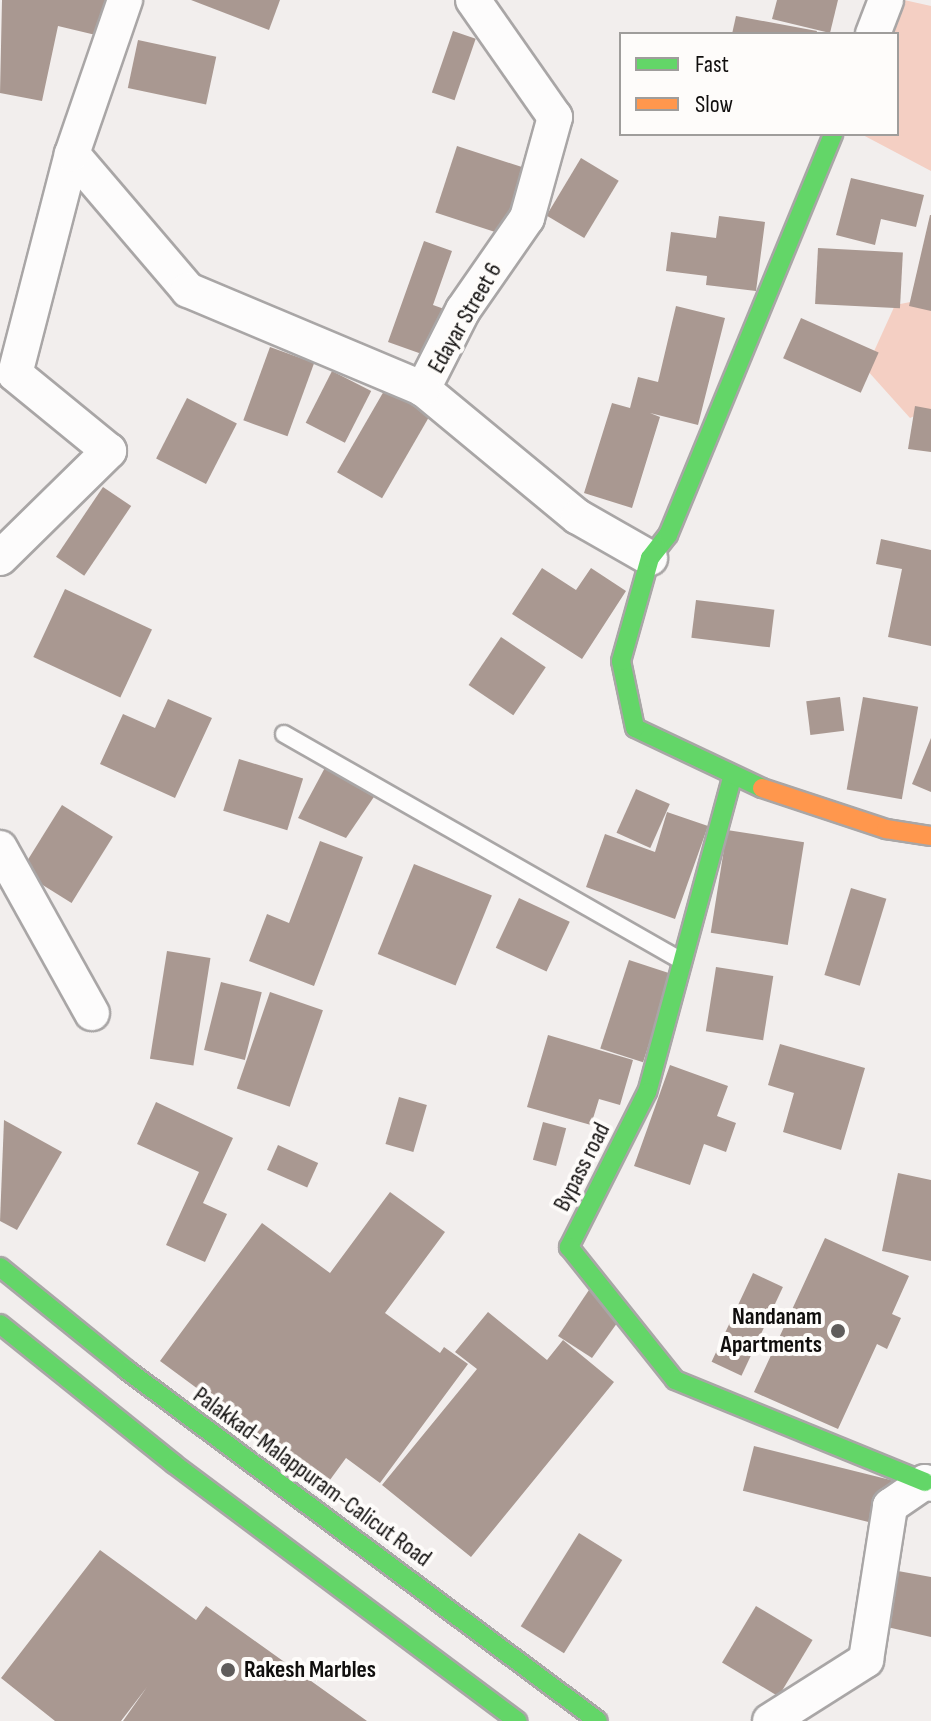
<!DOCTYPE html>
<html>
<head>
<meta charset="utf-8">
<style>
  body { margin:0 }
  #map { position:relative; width:931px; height:1721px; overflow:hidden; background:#f2eeed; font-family:"Sofia Sans Condensed",sans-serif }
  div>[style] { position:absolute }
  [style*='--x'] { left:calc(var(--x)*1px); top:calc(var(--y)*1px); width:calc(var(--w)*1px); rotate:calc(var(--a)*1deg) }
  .green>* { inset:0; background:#f4cfc3 }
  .building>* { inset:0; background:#a99891; transform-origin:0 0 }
  .roads { filter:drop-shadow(2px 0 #a9a6a6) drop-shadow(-2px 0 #a9a6a6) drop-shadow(0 2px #a9a6a6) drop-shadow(0 -2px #a9a6a6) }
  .lane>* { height:16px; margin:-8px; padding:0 8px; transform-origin:8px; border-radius:8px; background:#fdfcfc }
  .street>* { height:34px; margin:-17px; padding:0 17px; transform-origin:17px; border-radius:17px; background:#fdfcfc }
  .fast>* { height:18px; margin:-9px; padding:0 9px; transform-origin:9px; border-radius:9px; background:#63d668 }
  .slow>* { height:18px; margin:-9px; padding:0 9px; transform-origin:9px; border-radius:9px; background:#ff974d }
  .dots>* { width:22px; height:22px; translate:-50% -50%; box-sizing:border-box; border:4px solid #fefcfa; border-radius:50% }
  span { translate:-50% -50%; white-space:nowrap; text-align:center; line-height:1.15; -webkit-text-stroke:8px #fefcfa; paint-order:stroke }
  .street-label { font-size:24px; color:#100e0d }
  .poi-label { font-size:24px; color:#100e0d; font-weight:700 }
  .right { translate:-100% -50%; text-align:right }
  .left { translate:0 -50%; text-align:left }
  .legend { position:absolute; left:619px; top:32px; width:280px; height:104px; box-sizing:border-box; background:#fefcfa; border:2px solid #9f9d9b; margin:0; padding:10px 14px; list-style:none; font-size:24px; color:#100e0d }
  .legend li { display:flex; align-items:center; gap:16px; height:40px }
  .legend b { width:40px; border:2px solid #9f9d9b }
</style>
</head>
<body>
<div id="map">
  <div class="green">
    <div style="clip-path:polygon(904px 0,931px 6px,931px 171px,861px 134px,897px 134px,897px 34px,891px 34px)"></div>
    <div style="clip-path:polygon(931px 298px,931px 409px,910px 418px,866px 369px,895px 305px)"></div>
  </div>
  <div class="building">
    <div style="clip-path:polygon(2px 0,113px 0,104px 37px,58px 26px,42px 101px,0 93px)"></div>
    <div style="clip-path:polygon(191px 0,280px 0,269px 30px)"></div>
    <div style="clip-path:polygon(777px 0,838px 0,830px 33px,772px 19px)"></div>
    <div style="clip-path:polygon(736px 16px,817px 31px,816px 34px,732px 34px)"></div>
    <div style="left:453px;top:31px;width:24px;height:65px;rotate:19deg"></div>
    <div style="left:138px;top:40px;width:80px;height:49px;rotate:12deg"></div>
    <div style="left:457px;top:146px;width:74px;height:70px;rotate:18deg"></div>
    <div style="left:581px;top:158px;width:44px;height:67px;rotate:31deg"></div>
    <div style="clip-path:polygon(851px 178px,924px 195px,916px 227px,881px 219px,875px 245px,836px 235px)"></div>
    <div style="clip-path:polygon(930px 215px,931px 215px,931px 311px,909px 306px)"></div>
    <div style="clip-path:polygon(719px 216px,765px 222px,756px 291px,706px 285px,707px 276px,666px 271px,671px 232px,716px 238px)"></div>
    <div style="clip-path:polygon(424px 241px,452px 251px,433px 305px,450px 311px,433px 358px,388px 342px)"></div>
    <div style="left:818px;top:248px;width:85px;height:56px;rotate:3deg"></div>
    <div style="clip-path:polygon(676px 306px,725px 318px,698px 425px,650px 413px,660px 417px,632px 508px,584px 493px,612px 403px,630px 408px,638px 377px,658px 382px)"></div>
    <div style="left:801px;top:318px;width:85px;height:44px;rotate:24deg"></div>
    <div style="left:270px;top:347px;width:47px;height:78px;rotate:20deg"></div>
    <div style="left:332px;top:371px;width:44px;height:58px;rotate:27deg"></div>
    <div style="left:388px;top:384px;width:52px;height:102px;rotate:30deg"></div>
    <div style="left:187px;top:398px;width:56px;height:68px;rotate:27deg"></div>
    <div style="clip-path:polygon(915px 406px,931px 409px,931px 452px,908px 449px)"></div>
    <div style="left:103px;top:487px;width:34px;height:84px;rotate:34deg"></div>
    <div style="clip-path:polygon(881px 539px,931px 550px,931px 646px,888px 637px,902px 569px,876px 564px)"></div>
    <div style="clip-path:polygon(542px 568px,576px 590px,591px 568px,626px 591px,582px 659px,512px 614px)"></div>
    <div style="left:65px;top:589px;width:96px;height:75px;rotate:25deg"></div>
    <div style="left:696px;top:600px;width:79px;height:38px;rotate:7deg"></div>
    <div style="left:501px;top:637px;width:54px;height:58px;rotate:34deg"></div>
    <div style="left:840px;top:697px;width:34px;height:34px;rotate:83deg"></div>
    <div style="left:863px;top:697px;width:56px;height:94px;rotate:10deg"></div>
    <div style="clip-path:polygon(168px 699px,212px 718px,175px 798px,100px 764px,123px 714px,155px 728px)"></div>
    <div style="clip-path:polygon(931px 738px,931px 792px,912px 784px)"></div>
    <div style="left:239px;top:759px;width:67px;height:54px;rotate:17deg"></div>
    <div style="clip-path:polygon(328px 762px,380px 788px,346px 838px,298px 818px)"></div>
    <div style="left:636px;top:789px;width:37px;height:48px;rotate:24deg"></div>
    <div style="left:62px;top:805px;width:60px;height:78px;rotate:32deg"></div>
    <div style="clip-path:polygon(667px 812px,708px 826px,675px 919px,586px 887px,605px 834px,655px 852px)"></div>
    <div style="left:727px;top:830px;width:78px;height:104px;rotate:9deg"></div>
    <div style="clip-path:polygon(320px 841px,363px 857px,314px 986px,249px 961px,267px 914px,289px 923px)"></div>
    <div style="left:414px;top:864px;width:84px;height:97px;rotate:22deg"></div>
    <div style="left:851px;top:888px;width:37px;height:91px;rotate:17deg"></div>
    <div style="left:519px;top:898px;width:56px;height:55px;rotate:25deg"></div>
    <div style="left:167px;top:951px;width:44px;height:109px;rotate:9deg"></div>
    <div style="left:629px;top:960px;width:45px;height:93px;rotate:18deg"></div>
    <div style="left:716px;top:967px;width:58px;height:65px;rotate:9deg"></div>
    <div style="left:221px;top:982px;width:42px;height:70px;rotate:14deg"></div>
    <div style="left:270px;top:992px;width:56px;height:102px;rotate:19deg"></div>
    <div style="clip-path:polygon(548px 1035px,633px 1060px,620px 1105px,599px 1099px,591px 1125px,527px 1107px)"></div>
    <div style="clip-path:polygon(780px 1044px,865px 1068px,841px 1150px,783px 1132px,794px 1093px,768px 1085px)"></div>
    <div style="clip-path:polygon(670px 1065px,728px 1086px,717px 1116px,736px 1123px,726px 1152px,704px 1144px,690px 1185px,634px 1166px)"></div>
    <div style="left:399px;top:1097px;width:29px;height:49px;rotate:16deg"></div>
    <div style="clip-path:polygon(156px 1102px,233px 1138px,203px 1203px,227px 1214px,205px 1262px,166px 1245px,199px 1172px,137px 1144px)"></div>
    <div style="clip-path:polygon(4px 1120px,62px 1152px,17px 1230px,0 1221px)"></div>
    <div style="left:543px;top:1122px;width:24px;height:39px;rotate:15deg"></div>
    <div style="left:278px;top:1145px;width:44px;height:27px;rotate:24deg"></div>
    <div style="clip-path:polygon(898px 1173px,931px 1180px,931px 1261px,882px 1251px)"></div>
    <div style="clip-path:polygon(390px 1192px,445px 1232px,385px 1313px,440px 1353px,444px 1347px,468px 1364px,380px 1483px,346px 1458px,327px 1484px,160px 1361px,262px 1223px,330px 1273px)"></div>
    <div style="clip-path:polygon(825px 1238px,909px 1276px,892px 1314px,901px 1318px,887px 1349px,877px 1344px,838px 1429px,754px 1392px)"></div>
    <div style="left:753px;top:1273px;width:33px;height:98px;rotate:25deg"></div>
    <div style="clip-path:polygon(591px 1287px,620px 1319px,592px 1358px,558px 1336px)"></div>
    <div style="clip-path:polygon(488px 1312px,547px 1360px,563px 1340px,614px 1382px,471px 1557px,382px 1485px,477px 1369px,455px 1352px)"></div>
    <div style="left:754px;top:1446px;width:146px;height:46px;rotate:14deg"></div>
    <div style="left:579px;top:1533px;width:51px;height:110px;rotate:32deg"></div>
    <div style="clip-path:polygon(100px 1550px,196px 1620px,206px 1606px,367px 1721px,123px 1721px,147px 1687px,121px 1721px,55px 1721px,1px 1678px)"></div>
    <div style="clip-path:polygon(898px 1571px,931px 1577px,931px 1637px,887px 1627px)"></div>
    <div style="left:756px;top:1606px;width:66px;height:66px;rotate:31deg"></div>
  </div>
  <div class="roads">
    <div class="lane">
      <div style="--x:284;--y:734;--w:457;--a:29.7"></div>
    </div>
    <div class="street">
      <div style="--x:473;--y:0;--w:143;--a:55"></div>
      <div style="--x:555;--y:117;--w:105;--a:105.5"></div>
      <div style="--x:527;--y:218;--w:112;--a:124.8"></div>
      <div style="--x:463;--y:310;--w:89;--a:116.9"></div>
      <div style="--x:423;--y:389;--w:201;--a:39.6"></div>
      <div style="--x:578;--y:517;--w:83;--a:29.7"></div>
      <div style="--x:873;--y:34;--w:36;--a:-69"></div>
      <div style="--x:72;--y:154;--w:179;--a:49.5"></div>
      <div style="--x:188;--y:290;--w:255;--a:22.8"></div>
      <div style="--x:0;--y:558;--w:153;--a:-44.5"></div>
      <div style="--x:109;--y:451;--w:122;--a:-140.7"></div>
      <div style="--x:15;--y:374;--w:227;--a:-75.5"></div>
      <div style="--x:72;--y:154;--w:163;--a:-71"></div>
      <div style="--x:0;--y:848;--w:189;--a:60.9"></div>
      <div style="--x:770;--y:1721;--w:114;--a:-32.4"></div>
      <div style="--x:866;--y:1660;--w:156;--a:-81.1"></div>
      <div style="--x:890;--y:1506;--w:42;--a:-34.4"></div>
      <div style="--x:925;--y:1482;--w:6;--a:18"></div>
    </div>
    <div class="fast">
      <div style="--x:732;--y:778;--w:325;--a:105.1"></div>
      <div style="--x:647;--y:1092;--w:174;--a:116.7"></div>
      <div style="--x:569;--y:1247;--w:170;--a:51.4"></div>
      <div style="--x:675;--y:1380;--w:270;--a:22.2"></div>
      <div style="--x:762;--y:788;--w:140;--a:-154.7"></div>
      <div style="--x:635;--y:728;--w:68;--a:-101.8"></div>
      <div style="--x:621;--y:661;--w:107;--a:-74.3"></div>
      <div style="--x:650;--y:558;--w:29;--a:-52"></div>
      <div style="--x:668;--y:535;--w:434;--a:-67.6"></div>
      <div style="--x:0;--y:1267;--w:164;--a:39"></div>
      <div style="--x:127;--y:1370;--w:587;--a:36.69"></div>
      <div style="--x:0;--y:1324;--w:223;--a:38.8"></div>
      <div style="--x:174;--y:1464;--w:429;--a:36.8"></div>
    </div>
    <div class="slow">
      <div style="--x:762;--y:788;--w:131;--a:18.3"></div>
      <div style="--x:886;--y:829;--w:46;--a:8.8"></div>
    </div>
  </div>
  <div class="dots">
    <div style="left:838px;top:1331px;background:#5f5c5b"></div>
    <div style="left:228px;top:1670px;background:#5f5c5b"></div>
  </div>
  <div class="street-label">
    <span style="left:465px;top:318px;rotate:-60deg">Edayar Street 6</span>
    <span style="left:582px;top:1167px;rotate:-63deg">Bypass road</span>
    <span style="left:312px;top:1477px;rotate:36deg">Palakkad-Malappuram-Calicut Road</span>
  </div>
  <div class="poi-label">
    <span class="right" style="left:822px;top:1331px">Nandanam<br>Apartments</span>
    <span class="left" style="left:244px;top:1670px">Rakesh Marbles</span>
  </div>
  <ul class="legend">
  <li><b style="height:10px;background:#63d668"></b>Fast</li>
  <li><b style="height:10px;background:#ff974d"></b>Slow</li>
  </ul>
</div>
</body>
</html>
